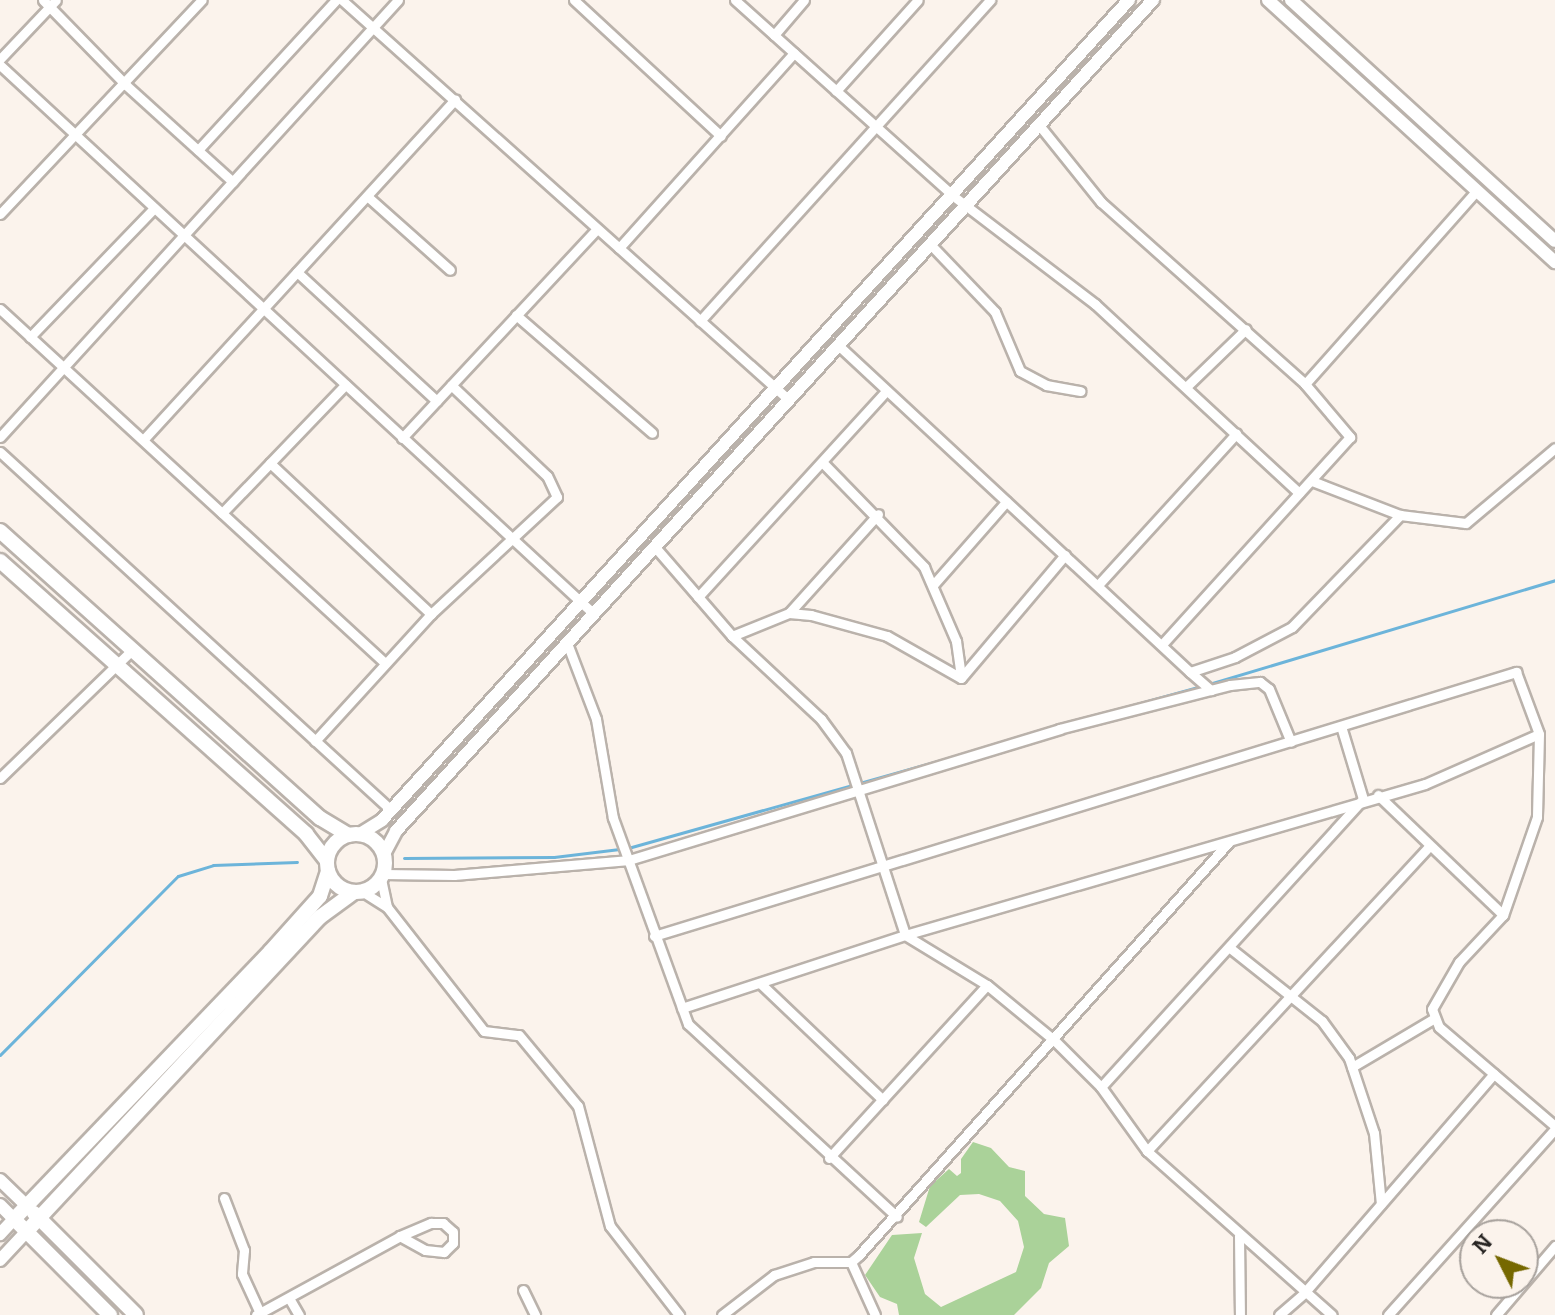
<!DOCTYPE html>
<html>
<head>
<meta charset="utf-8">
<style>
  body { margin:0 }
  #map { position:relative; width:1555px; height:1315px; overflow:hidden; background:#fbf3ec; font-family:Bitter,serif }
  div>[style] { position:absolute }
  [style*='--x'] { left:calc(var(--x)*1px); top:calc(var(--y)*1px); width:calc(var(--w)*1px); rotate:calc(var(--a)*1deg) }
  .green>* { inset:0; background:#aad299 }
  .stream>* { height:3px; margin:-1.5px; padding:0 1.5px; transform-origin:1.5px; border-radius:1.5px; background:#6cb4da }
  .roads { filter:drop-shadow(2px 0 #bab2ab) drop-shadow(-2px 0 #bab2ab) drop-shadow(0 2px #bab2ab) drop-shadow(0 -2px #bab2ab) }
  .street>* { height:9px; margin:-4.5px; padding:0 4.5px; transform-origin:4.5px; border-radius:4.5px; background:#fff }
  .secondary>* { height:12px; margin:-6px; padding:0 6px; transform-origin:6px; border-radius:6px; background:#fff }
  .primary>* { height:14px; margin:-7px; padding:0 7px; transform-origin:7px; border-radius:7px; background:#fff }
  .primary>.ring { margin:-7px; padding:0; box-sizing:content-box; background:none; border:14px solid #fff; border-radius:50% }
  span { translate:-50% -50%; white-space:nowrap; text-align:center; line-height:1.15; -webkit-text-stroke:6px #fbf3ec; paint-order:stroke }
  .north { position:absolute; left:1459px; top:1219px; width:80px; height:80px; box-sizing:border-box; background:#fbf3ec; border:2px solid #a7a19c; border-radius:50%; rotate:312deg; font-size:22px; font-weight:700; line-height:32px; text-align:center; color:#282523 }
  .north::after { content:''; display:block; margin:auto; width:28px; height:36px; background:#766800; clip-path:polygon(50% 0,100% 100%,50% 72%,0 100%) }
</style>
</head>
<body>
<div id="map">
  <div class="green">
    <div style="clip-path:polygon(973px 1142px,991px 1148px,1009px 1167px,1025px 1171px,1025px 1196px,1044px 1214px,1065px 1218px,1069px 1246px,1049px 1263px,1041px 1288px,1014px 1315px,899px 1315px,897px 1304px,880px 1297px,865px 1275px,892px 1235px,922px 1233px,914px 1258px,925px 1294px,941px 1307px,1016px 1272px,1024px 1247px,1018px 1221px,1000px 1201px,979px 1194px,960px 1195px,926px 1227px,919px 1222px,930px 1186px,949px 1169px,957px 1176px,961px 1173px,961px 1159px)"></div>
  </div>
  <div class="stream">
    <div style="--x:1209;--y:684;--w:361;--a:-16.7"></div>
    <div style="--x:1108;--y:712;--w:97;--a:-15.6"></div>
    <div style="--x:628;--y:848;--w:348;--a:-15.7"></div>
    <div style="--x:404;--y:858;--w:150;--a:-0.4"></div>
    <div style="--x:554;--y:857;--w:66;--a:-6.9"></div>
    <div style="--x:0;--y:1055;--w:252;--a:-45.2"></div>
    <div style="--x:178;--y:876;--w:37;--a:-17"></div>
    <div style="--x:213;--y:865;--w:84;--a:-2"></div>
  </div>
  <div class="roads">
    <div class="street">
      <div style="--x:43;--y:0;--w:119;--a:45.7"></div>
      <div style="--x:126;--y:85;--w:144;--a:42.2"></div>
      <div style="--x:342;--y:0;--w:600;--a:41.82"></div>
      <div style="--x:574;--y:0;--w:200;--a:42.8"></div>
      <div style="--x:735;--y:0;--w:292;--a:41.9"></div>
      <div style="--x:952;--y:195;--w:180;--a:37.3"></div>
      <div style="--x:1095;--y:304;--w:278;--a:42.8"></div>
      <div style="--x:774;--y:35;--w:46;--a:-49.4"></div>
      <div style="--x:0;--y:59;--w:81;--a:-46.5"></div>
      <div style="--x:0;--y:65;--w:809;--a:42.75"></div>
      <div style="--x:836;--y:91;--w:122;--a:-48"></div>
      <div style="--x:1039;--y:125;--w:99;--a:51.2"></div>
      <div style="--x:1101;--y:202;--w:273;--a:41.7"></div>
      <div style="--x:1305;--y:384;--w:70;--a:49.7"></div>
      <div style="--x:1350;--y:437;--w:278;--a:132.2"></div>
      <div style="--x:198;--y:150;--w:204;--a:-47.4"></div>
      <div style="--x:367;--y:196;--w:111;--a:41.7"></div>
      <div style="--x:0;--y:214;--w:294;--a:-46.7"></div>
      <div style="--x:930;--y:244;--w:94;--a:46.3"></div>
      <div style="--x:995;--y:312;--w:64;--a:67"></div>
      <div style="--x:1020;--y:371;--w:30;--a:28"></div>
      <div style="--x:1046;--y:385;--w:35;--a:10"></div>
      <div style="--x:619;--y:248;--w:262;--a:-48.1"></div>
      <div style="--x:297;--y:272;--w:190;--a:42.7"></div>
      <div style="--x:0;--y:309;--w:523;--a:42.6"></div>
      <div style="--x:516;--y:315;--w:180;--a:40.9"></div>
      <div style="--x:700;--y:321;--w:433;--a:-47.9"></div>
      <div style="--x:30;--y:337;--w:179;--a:-46.1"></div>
      <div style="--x:838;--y:345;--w:480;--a:42.9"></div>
      <div style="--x:1190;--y:672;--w:47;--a:-18.4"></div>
      <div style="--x:1235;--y:657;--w:64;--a:-27.8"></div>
      <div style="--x:1292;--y:627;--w:156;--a:-46"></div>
      <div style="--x:1305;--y:384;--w:259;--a:-48.4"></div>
      <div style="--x:1186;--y:387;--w:83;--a:-44"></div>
      <div style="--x:0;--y:437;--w:591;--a:-47.67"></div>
      <div style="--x:402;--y:438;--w:286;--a:-47"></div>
      <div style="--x:143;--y:440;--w:462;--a:-47.5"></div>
      <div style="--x:0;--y:452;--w:530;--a:42.48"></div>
      <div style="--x:270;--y:463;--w:221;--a:43.2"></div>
      <div style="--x:824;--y:464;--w:144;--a:45.8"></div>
      <div style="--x:924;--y:567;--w:81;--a:66.6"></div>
      <div style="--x:956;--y:641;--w:37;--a:82"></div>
      <div style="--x:1312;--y:481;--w:94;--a:21.1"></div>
      <div style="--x:1400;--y:515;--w:66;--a:6.9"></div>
      <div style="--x:1466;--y:523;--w:116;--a:-40.1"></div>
      <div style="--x:222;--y:513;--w:178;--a:-46.1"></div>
      <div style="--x:655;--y:547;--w:118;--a:49.1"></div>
      <div style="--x:732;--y:636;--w:122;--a:43"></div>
      <div style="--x:821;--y:719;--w:42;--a:53.7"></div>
      <div style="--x:846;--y:753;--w:191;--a:72"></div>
      <div style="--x:905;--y:935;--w:96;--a:31.4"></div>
      <div style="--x:987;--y:985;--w:87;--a:39.4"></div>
      <div style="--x:1054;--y:1040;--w:66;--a:45"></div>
      <div style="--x:1101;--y:1087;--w:79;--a:54.3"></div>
      <div style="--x:1147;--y:1151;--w:247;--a:41.6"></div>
      <div style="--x:933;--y:585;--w:111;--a:-48.7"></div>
      <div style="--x:1098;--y:585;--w:205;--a:-47.6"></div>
      <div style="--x:698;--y:597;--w:277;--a:-47.6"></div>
      <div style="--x:789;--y:613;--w:133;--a:-48"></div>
      <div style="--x:732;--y:636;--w:61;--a:-22"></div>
      <div style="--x:789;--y:613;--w:22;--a:5"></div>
      <div style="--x:811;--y:615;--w:79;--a:15.4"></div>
      <div style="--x:887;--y:636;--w:85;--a:29.6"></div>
      <div style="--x:961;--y:678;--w:161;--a:-49.8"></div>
      <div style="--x:567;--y:643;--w:81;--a:69.1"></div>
      <div style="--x:596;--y:719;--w:100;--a:80.3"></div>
      <div style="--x:613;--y:818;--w:219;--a:70"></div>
      <div style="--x:688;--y:1024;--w:284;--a:42.7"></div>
      <div style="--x:1190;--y:672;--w:28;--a:41"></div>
      <div style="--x:315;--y:741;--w:172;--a:-47.6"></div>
      <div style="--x:431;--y:614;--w:172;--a:-42.9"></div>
      <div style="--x:557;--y:497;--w:23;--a:-115"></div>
      <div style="--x:547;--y:476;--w:132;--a:-136.5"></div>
      <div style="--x:0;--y:778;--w:182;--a:-44.1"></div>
      <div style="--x:1378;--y:795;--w:173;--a:43.8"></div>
      <div style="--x:383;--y:874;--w:71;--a:0.8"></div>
      <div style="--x:454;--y:875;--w:176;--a:-4.9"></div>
      <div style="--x:629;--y:860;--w:450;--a:-16.9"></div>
      <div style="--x:1059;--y:729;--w:177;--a:-14.4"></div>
      <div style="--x:1230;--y:685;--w:30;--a:-6"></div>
      <div style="--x:1260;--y:682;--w:11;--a:38"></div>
      <div style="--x:1269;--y:689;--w:57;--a:67.5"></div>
      <div style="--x:363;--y:892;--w:28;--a:32"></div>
      <div style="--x:387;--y:907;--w:29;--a:-102"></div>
      <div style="--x:387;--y:907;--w:157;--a:52"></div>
      <div style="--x:484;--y:1031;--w:35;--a:7"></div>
      <div style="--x:519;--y:1035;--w:92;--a:50.3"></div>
      <div style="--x:578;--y:1106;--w:124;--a:75.1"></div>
      <div style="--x:610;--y:1226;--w:113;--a:52.2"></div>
      <div style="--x:654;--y:936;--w:902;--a:-17.03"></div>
      <div style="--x:1516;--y:672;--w:66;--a:69.6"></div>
      <div style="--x:1539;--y:734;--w:83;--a:91.4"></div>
      <div style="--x:1537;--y:817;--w:104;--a:109.1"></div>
      <div style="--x:1503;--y:915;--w:64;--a:133.1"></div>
      <div style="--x:1459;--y:962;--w:54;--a:119.9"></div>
      <div style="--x:1432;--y:1009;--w:19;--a:69"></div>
      <div style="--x:1439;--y:1027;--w:153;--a:40.5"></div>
      <div style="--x:1230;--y:948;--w:117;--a:38.4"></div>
      <div style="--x:1322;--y:1021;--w:46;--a:53.9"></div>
      <div style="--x:1349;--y:1058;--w:79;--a:71.6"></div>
      <div style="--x:1374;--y:1133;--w:71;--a:84.4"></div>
      <div style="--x:761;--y:984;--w:168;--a:43.6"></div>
      <div style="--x:682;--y:1008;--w:235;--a:-18.1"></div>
      <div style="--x:905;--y:935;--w:541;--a:-16.19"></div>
      <div style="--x:1425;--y:784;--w:124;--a:-23.7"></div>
      <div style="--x:1352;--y:1067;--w:94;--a:-30.7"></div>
      <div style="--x:1101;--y:1087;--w:389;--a:-47.7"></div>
      <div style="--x:1363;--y:799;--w:76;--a:-106.8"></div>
      <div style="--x:1147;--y:1151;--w:413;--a:-47.2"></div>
      <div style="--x:829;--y:1158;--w:234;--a:-47.6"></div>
      <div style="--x:224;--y:1198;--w:56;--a:69"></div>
      <div style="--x:244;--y:1250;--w:24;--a:95"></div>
      <div style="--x:242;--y:1274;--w:43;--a:65.2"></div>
      <div style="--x:431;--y:1223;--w:12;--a:0"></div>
      <div style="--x:443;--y:1223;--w:13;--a:42"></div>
      <div style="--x:453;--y:1232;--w:11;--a:90"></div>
      <div style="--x:453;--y:1243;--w:13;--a:135"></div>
      <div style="--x:444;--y:1252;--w:19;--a:-174"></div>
      <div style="--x:425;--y:1250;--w:29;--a:-151"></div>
      <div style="--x:400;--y:1236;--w:34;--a:-23"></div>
      <div style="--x:1239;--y:1236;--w:79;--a:89.3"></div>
      <div style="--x:851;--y:1262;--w:58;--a:65.6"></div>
      <div style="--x:523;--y:1290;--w:28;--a:64"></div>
      <div style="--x:289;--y:1298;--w:20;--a:60"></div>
      <div style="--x:256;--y:1315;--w:164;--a:-28.7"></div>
      <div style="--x:722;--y:1315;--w:66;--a:-37.6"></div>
      <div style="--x:774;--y:1275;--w:42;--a:-18"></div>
      <div style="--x:814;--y:1262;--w:37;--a:0"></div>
      <div style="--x:851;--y:1262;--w:11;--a:-41"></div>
      <div style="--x:859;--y:1255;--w:553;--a:-48.15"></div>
      <div style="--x:1279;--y:1315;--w:33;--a:-41"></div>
      <div style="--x:1304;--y:1293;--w:290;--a:-49.1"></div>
      <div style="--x:1388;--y:1315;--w:250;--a:-48.1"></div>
      <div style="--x:1496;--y:1315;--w:91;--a:-49.5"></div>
    </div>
    <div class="secondary">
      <div style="--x:1268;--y:0;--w:389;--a:42.4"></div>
      <div style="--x:1291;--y:0;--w:357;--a:42.4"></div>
      <div style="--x:360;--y:834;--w:26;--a:-32"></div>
      <div style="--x:382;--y:820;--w:1109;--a:-47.67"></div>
      <div style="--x:384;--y:854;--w:26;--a:-62"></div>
      <div style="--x:396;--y:831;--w:1124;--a:-47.67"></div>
      <div style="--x:0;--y:1180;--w:37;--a:44"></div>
      <div style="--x:0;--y:1205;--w:20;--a:45"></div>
      <div style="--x:14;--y:1219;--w:21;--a:133"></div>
      <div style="--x:0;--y:1260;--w:40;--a:-47"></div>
    </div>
    <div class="primary">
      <div style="--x:0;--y:531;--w:430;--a:41.9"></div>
      <div style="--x:320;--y:818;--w:33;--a:31"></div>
      <div style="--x:0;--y:561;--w:410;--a:41.7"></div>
      <div style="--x:306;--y:834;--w:34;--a:52"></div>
      <div class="ring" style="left:327px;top:834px;width:44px;height:44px"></div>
      <div style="--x:34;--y:1213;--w:144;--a:45"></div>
      <div style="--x:27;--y:1231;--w:429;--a:-47"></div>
      <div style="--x:320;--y:917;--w:42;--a:-36.3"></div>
      <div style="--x:110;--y:1315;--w:136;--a:-135"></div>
      <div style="--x:14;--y:1219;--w:370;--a:-46.2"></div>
      <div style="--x:270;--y:952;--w:75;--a:-48.2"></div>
      <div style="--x:320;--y:896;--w:26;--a:-72"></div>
    </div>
  </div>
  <div class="north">N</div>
</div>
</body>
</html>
